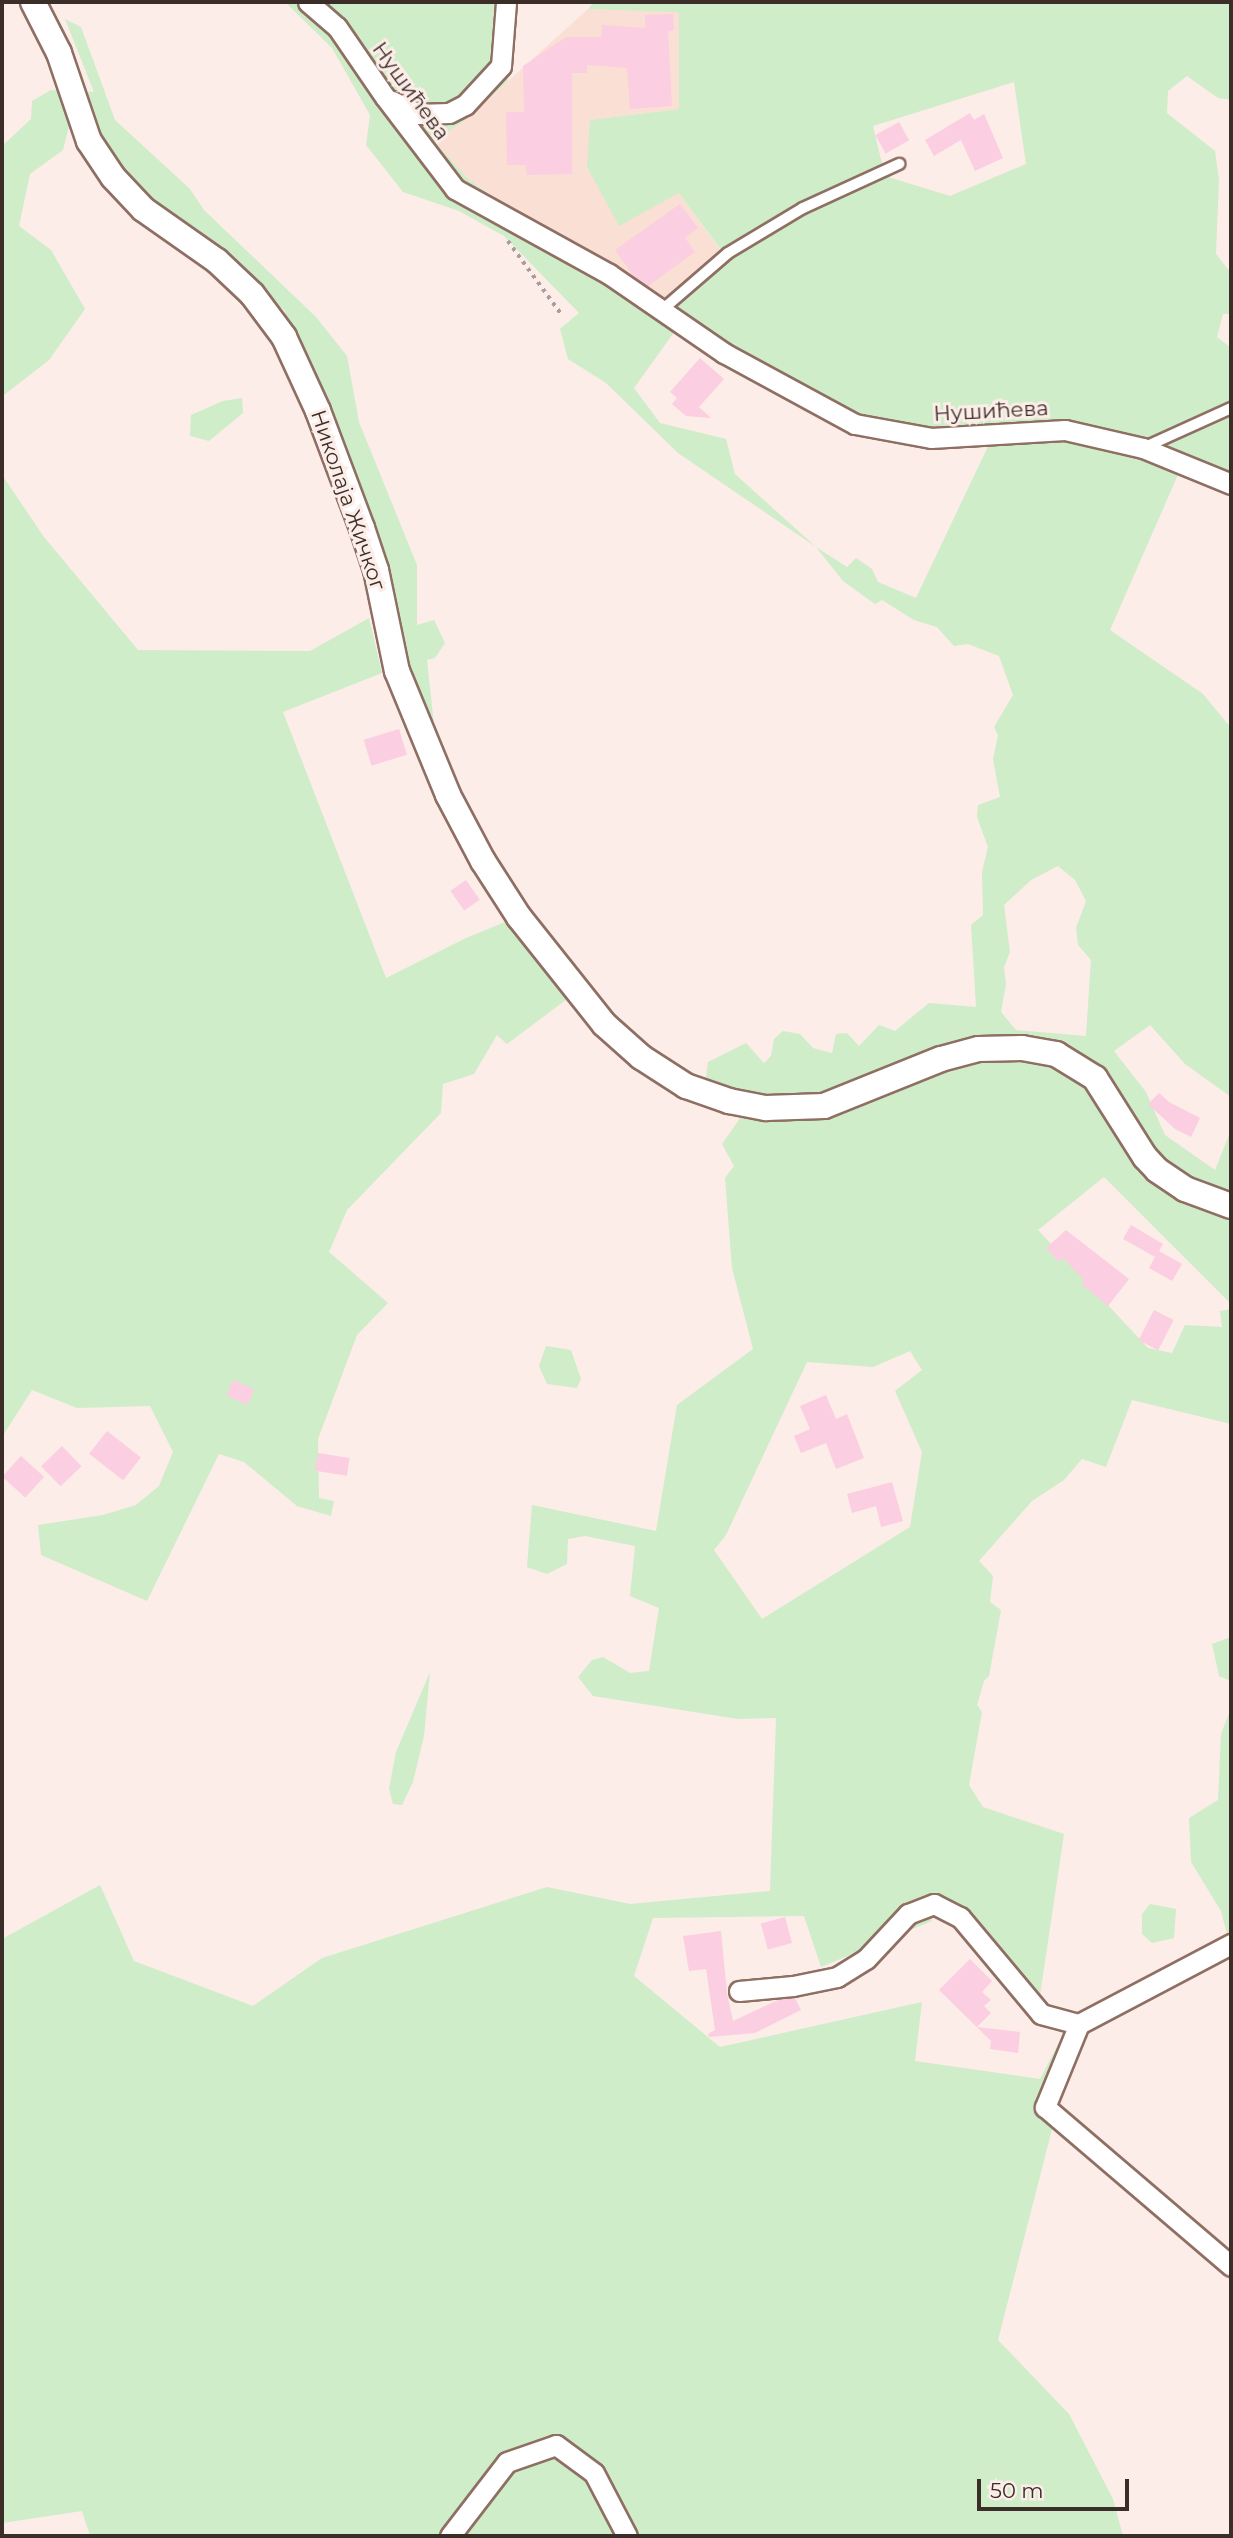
<!DOCTYPE html>
<html>
<head>
<meta charset="utf-8">
<style>
  body { margin:0 }
  #map { position:relative; width:1233px; height:2538px; overflow:hidden; background:#fcede8; font-family:Montserrat,sans-serif }
  div>[style] { position:absolute }
  [style*='--x'] { left:calc(var(--x)*1px); top:calc(var(--y)*1px); width:calc(var(--w)*1px); rotate:calc(var(--a)*1deg) }
  .built>* { inset:0; background:#fadfd5 }
  .green>* { inset:0; background:#ceedc8 }
  .building>* { inset:0; background:#fbcee1; transform-origin:0 0 }
  .path>* { height:3.5px; margin-top:-1.75px; transform-origin:0; background:repeating-linear-gradient(90deg,#ab9c97 0 3.5px,transparent 0 8.5px) }
  .roads { filter:drop-shadow(2px 0 #8f6f63) drop-shadow(-2px 0 #8f6f63) drop-shadow(0 2px #8f6f63) drop-shadow(0 -2px #8f6f63) }
  .service>* { height:10px; margin:-5px; padding:0 5px; transform-origin:5px; border-radius:5px; background:#fff }
  .minor>* { height:19px; margin:-9.5px; padding:0 9.5px; transform-origin:9.5px; border-radius:9.5px; background:#fff }
  .tertiary>* { height:24px; margin:-12px; padding:0 12px; transform-origin:12px; border-radius:12px; background:#fff }
  span { translate:-50% -50%; white-space:nowrap; text-align:center; line-height:1.15; -webkit-text-stroke:6px #fcede8; paint-order:stroke }
  .street-label { font-size:21px; color:#3b2d28 }
  .frame { position:absolute; inset:0; border:4px solid #3b2d28; pointer-events:none }
  .scale { position:absolute; left:977px; top:2479px; width:152px; height:32px; box-sizing:border-box; border:4px solid #3b2d28; border-top:0; padding-left:9px; font-size:21px; line-height:24px; white-space:nowrap; color:#3b2d28; -webkit-text-stroke:5px #fcede8; paint-order:stroke }
</style>
</head>
<body>
<div id="map">
  <div class="built">
    <div style="clip-path:polygon(588px 9px,679px 11px,679px 109px,590px 120px,679px 193px,721px 251px,661px 304px,532px 226px,467px 178px,433px 141px,464px 121px)"></div>
  </div>
  <div class="green">
    <div style="clip-path:polygon(evenodd,285px 2px,512px 2px,508px 81px,464px 121px,434px 141px,467px 178px,673px 330px,661px 304px,721px 250px,679px 193px,619px 226px,587px 167px,590px 120px,679px 109px,679px 12px,588px 9px,594px 2px,1231px 2px,1231px 100px,1218px 98px,1187px 76px,1168px 91px,1167px 113px,1215px 151px,1219px 180px,1216px 254px,1231px 273px,1231px 314px,1223px 314px,1217px 337px,1231px 348px,1231px 481px,1180px 470px,1110px 630px,1203px 694px,1231px 728px,1231px 1097px,1185px 1064px,1150px 1025px,1114px 1051px,1146px 1092px,1165px 1135px,1215px 1170px,1231px 1130px,1231px 1304px,1104px 1177px,1038px 1230px,1148px 1348px,1172px 1353px,1185px 1325px,1222px 1327px,1220px 1311px,1231px 1309px,1231px 1424px,1132px 1400px,1106px 1467px,1082px 1459px,1064px 1480px,1032px 1501px,979px 1561px,993px 1576px,990px 1602px,1001px 1610px,989px 1676px,984px 1681px,977px 1705px,982px 1712px,969px 1785px,983px 1807px,1064px 1834px,1039px 2002px,970px 1918px,931px 1914px,932px 1921px,821px 1967px,804px 1916px,653px 1918px,634px 1976px,720px 2047px,922px 2002px,915px 2061px,1040px 2079px,1064px 2033px,1085px 2037px,1059px 2102px,998px 2340px,1069px 2414px,1113px 2499px,1123px 2536px,90px 2536px,82px 2511px,2px 2523px,2px 1939px,100px 1885px,134px 1961px,253px 2006px,322px 1958px,547px 1887px,630px 1904px,770px 1891px,776px 1718px,738px 1719px,593px 1696px,578px 1677px,592px 1660px,603px 1657px,630px 1673px,649px 1671px,659px 1608px,630px 1596px,635px 1546px,585px 1536px,568px 1539px,567px 1564px,547px 1574px,527px 1567px,532px 1505px,656px 1531px,677px 1405px,753px 1349px,732px 1268px,725px 1178px,734px 1166px,722px 1144px,743px 1114px,796px 1121px,824px 1118px,920px 1074px,1014px 1052px,1087px 1077px,1151px 1179px,1202px 1190px,1140px 1139px,1117px 1088px,1095px 1065px,987px 1037px,942px 1045px,834px 1093px,793px 1101px,705px 1085px,708px 1062px,746px 1043px,764px 1063px,771px 1056px,774px 1039px,783px 1031px,800px 1034px,813px 1048px,832px 1053px,836px 1034px,847px 1033px,859px 1046px,879px 1025px,895px 1031px,929px 1003px,976px 1007px,971px 925px,983px 915px,982px 872px,988px 847px,977px 817px,978px 805px,1000px 797px,993px 759px,998px 735px,994px 727px,1013px 695px,999px 656px,968px 644px,954px 646px,937px 627px,914px 620px,882px 600px,875px 604px,843px 581px,816px 547px,678px 453px,606px 383px,568px 359px,560px 329px,579px 313px,504px 236px,459px 211px,403px 192px,366px 145px,370px 115px,332px 48px,285px 2px,1014px 82px,1026px 164px,950px 196px,885px 176px,873px 126px,1014px 82px,285px 2px,675px 331px,853px 430px,991px 440px,916px 598px,878px 582px,872px 569px,856px 558px,847px 567px,816px 547px,735px 474px,726px 439px,660px 423px,634px 388px,675px 331px,285px 2px,1058px 866px,1075px 880px,1086px 901px,1076px 928px,1078px 945px,1091px 960px,1086px 1036px,1016px 1030px,1001px 1012px,1006px 984px,1004px 967px,1010px 952px,1004px 905px,1031px 880px,1058px 866px,285px 2px,910px 1351px,922px 1370px,895px 1391px,922px 1452px,910px 1527px,762px 1619px,714px 1550px,726px 1535px,807px 1362px,873px 1367px,910px 1351px)"></div>
    <div style="clip-path:polygon(65px 19px,81px 27px,115px 120px,190px 189px,204px 210px,316px 317px,347px 356px,359px 422px,417px 565px,417px 625px,434px 620px,445px 643px,435px 658px,427px 660px,436px 743px,293px 367px,285px 311px,206px 241px,173px 222px,70px 122px,63px 150px,30px 174px,19px 226px,51px 250px,85px 309px,49px 360px,4px 395px,2px 408px,2px 146px,31px 119px,32px 101px,51px 90px,94px 92px)"></div>
    <div style="clip-path:polygon(242px 398px,243px 413px,209px 441px,190px 436px,191px 415px,223px 401px)"></div>
    <div style="clip-path:polygon(2px 475px,44px 537px,138px 650px,310px 651px,369px 618px,382px 673px,283px 712px,386px 978px,466px 938px,505px 922px,567px 999px,507px 1044px,497px 1035px,474px 1074px,443px 1084px,441px 1113px,347px 1210px,329px 1252px,388px 1303px,357px 1335px,318px 1439px,319px 1498px,334px 1501px,331px 1516px,297px 1506px,244px 1462px,219px 1454px,147px 1601px,41px 1555px,38px 1525px,103px 1515px,136px 1505px,159px 1486px,173px 1452px,150px 1406px,77px 1408px,32px 1390px,2px 1437px)"></div>
    <div style="clip-path:polygon(546px 1346px,571px 1350px,581px 1379px,577px 1388px,547px 1384px,539px 1366px)"></div>
    <div style="clip-path:polygon(1231px 1637px,1231px 1681px,1219px 1676px,1212px 1644px)"></div>
    <div style="clip-path:polygon(430px 1672px,424px 1736px,413px 1782px,402px 1805px,393px 1804px,389px 1789px,396px 1752px)"></div>
    <div style="clip-path:polygon(1231px 1708px,1231px 1950px,1221px 1911px,1191px 1862px,1189px 1818px,1218px 1800px,1221px 1734px)"></div>
    <div style="clip-path:polygon(1150px 1904px,1176px 1909px,1174px 1938px,1152px 1943px,1142px 1934px,1142px 1914px)"></div>
  </div>
  <div class="building">
    <div style="clip-path:polygon(673px 14px,674px 30px,668px 31px,672px 106px,630px 109px,627px 68px,587px 65px,587px 73px,572px 73px,572px 174px,527px 175px,526px 165px,507px 165px,506px 112px,524px 112px,523px 66px,566px 37px,601px 37px,602px 25px,645px 28px,645px 15px)"></div>
    <div style="clip-path:polygon(970px 113px,974px 120px,984px 114px,1003px 158px,975px 171px,961px 140px,934px 156px,925px 140px)"></div>
    <div style="left:899px;top:122px;width:21px;height:27px;rotate:61deg"></div>
    <div style="clip-path:polygon(680px 204px,698px 228px,685px 238px,695px 252px,648px 286px,634px 277px,615px 250px)"></div>
    <div style="clip-path:polygon(700px 358px,724px 379px,699px 407px,711px 418px,686px 416px,672px 404px,677px 398px,670px 392px)"></div>
    <div style="left:399px;top:729px;width:27px;height:37px;rotate:73deg"></div>
    <div style="left:466px;top:880px;width:24px;height:19px;rotate:55deg"></div>
    <div style="clip-path:polygon(1159px 1093px,1169px 1102px,1200px 1118px,1191px 1137px,1175px 1129px,1148px 1104px)"></div>
    <div style="clip-path:polygon(1131px 1225px,1163px 1244px,1159px 1251px,1182px 1264px,1172px 1281px,1149px 1268px,1155px 1257px,1123px 1239px)"></div>
    <div style="clip-path:polygon(1066px 1230px,1129px 1279px,1108px 1306px,1081px 1284px,1084px 1280px,1063px 1258px,1059px 1262px,1046px 1248px)"></div>
    <div style="left:1154px;top:1310px;width:22px;height:34px;rotate:27deg"></div>
    <div style="left:233px;top:1380px;width:23px;height:17px;rotate:23deg"></div>
    <div style="clip-path:polygon(826px 1395px,836px 1419px,847px 1414px,864px 1458px,836px 1469px,826px 1443px,801px 1453px,794px 1436px,810px 1429px,800px 1406px)"></div>
    <div style="left:107px;top:1431px;width:43px;height:29px;rotate:38deg"></div>
    <div style="left:62px;top:1446px;width:28px;height:29px;rotate:46deg"></div>
    <div style="left:318px;top:1453px;width:32px;height:18px;rotate:9deg"></div>
    <div style="left:21px;top:1456px;width:31px;height:28px;rotate:42deg"></div>
    <div style="clip-path:polygon(892px 1482px,903px 1521px,881px 1527px,876px 1506px,852px 1513px,847px 1494px)"></div>
    <div style="left:785px;top:1917px;width:27px;height:25px;rotate:75deg"></div>
    <div style="clip-path:polygon(721px 1931px,727px 1993px,733px 2021px,778px 2000px,795px 1998px,801px 2010px,755px 2033px,709px 2037px,708px 2034px,715px 2030px,706px 1969px,689px 1971px,683px 1936px)"></div>
    <div style="clip-path:polygon(970px 1959px,992px 1981px,982px 1992px,991px 2000px,984px 2006px,991px 2013px,977px 2027px,1020px 2032px,1018px 2053px,990px 2049px,991px 2041px,939px 1990px)"></div>
  </div>
  <div class="path">
    <div style="--x:508;--y:241;--w:92;--a:53.9"></div>
  </div>
  <div class="roads">
    <div class="service">
      <div style="--x:662;--y:310;--w:87;--a:-40.8"></div>
      <div style="--x:728;--y:253;--w:87;--a:-31"></div>
      <div style="--x:803;--y:208;--w:106;--a:-24.6"></div>
      <div style="--x:1143;--y:448;--w:97;--a:-24.4"></div>
    </div>
    <div class="minor">
      <div style="--x:308;--y:2;--w:38;--a:41"></div>
      <div style="--x:337;--y:27;--w:85;--a:55.6"></div>
      <div style="--x:385;--y:97;--w:116;--a:52.7"></div>
      <div style="--x:455;--y:189;--w:176;--a:28.9"></div>
      <div style="--x:609;--y:274;--w:140;--a:34.5"></div>
      <div style="--x:724;--y:353;--w:149;--a:28.5"></div>
      <div style="--x:855;--y:424;--w:77;--a:10.4"></div>
      <div style="--x:931;--y:438;--w:134;--a:-3.4"></div>
      <div style="--x:1065;--y:430;--w:80;--a:13"></div>
      <div style="--x:1143;--y:448;--w:95;--a:22.2"></div>
      <div style="--x:392;--y:101;--w:28;--a:27"></div>
      <div style="--x:417;--y:114;--w:32;--a:-2"></div>
      <div style="--x:449;--y:113;--w:18;--a:-27"></div>
      <div style="--x:465;--y:105;--w:53;--a:-47.3"></div>
      <div style="--x:501;--y:66;--w:64;--a:-85.5"></div>
      <div style="--x:739;--y:1991;--w:54;--a:-5.3"></div>
      <div style="--x:793;--y:1986;--w:45;--a:-11.6"></div>
      <div style="--x:837;--y:1977;--w:34;--a:-32"></div>
      <div style="--x:866;--y:1959;--w:62;--a:-47"></div>
      <div style="--x:908;--y:1914;--w:28;--a:-21"></div>
      <div style="--x:934;--y:1904;--w:29;--a:27"></div>
      <div style="--x:960;--y:1917;--w:126;--a:50.1"></div>
      <div style="--x:1041;--y:2014;--w:39;--a:15"></div>
      <div style="--x:1079;--y:2024;--w:172;--a:-27.8"></div>
      <div style="--x:1079;--y:2024;--w:90;--a:112.3"></div>
      <div style="--x:1045;--y:2107;--w:245;--a:40.5"></div>
      <div style="--x:450;--y:2536;--w:93;--a:-52.4"></div>
      <div style="--x:507;--y:2462;--w:52;--a:-19.1"></div>
      <div style="--x:556;--y:2445;--w:47;--a:36.4"></div>
      <div style="--x:594;--y:2473;--w:71;--a:62.4"></div>
    </div>
    <div class="tertiary">
      <div style="--x:33;--y:2;--w:57;--a:63"></div>
      <div style="--x:59;--y:53;--w:93;--a:71.2"></div>
      <div style="--x:89;--y:141;--w:43;--a:56.3"></div>
      <div style="--x:113;--y:177;--w:44;--a:46.8"></div>
      <div style="--x:143;--y:209;--w:90;--a:35.1"></div>
      <div style="--x:217;--y:261;--w:48;--a:43.3"></div>
      <div style="--x:252;--y:294;--w:54;--a:53.3"></div>
      <div style="--x:284;--y:337;--w:81;--a:65.3"></div>
      <div style="--x:318;--y:411;--w:125;--a:69.4"></div>
      <div style="--x:362;--y:528;--w:44;--a:71.6"></div>
      <div style="--x:376;--y:570;--w:103;--a:78.3"></div>
      <div style="--x:397;--y:671;--w:134;--a:67.6"></div>
      <div style="--x:448;--y:795;--w:75;--a:62.1"></div>
      <div style="--x:483;--y:861;--w:67;--a:57.3"></div>
      <div style="--x:519;--y:917;--w:137;--a:51.5"></div>
      <div style="--x:604;--y:1024;--w:50;--a:41.7"></div>
      <div style="--x:641;--y:1057;--w:54;--a:32.8"></div>
      <div style="--x:686;--y:1086;--w:46;--a:19.2"></div>
      <div style="--x:729;--y:1101;--w:38;--a:11"></div>
      <div style="--x:766;--y:1108;--w:58;--a:-2"></div>
      <div style="--x:824;--y:1106;--w:126;--a:-21.9"></div>
      <div style="--x:941;--y:1059;--w:39;--a:-15"></div>
      <div style="--x:979;--y:1049;--w:43;--a:-1.3"></div>
      <div style="--x:1022;--y:1048;--w:35;--a:10"></div>
      <div style="--x:1056;--y:1054;--w:46;--a:31.6"></div>
      <div style="--x:1095;--y:1078;--w:93;--a:57.7"></div>
      <div style="--x:1145;--y:1157;--w:18;--a:47"></div>
      <div style="--x:1157;--y:1170;--w:34;--a:34"></div>
      <div style="--x:1185;--y:1189;--w:49;--a:20.3"></div>
    </div>
  </div>
  <div class="street-label">
    <span style="left:411px;top:91px;rotate:54deg">Нушићева</span>
    <span style="left:991px;top:411px;rotate:-3deg">Нушићева</span>
    <span style="left:348px;top:500px;rotate:71deg">Николаја Жичког</span>
  </div>
  <div class="frame"></div>
  <div class="scale">50 m</div>
</div>
</body>
</html>
